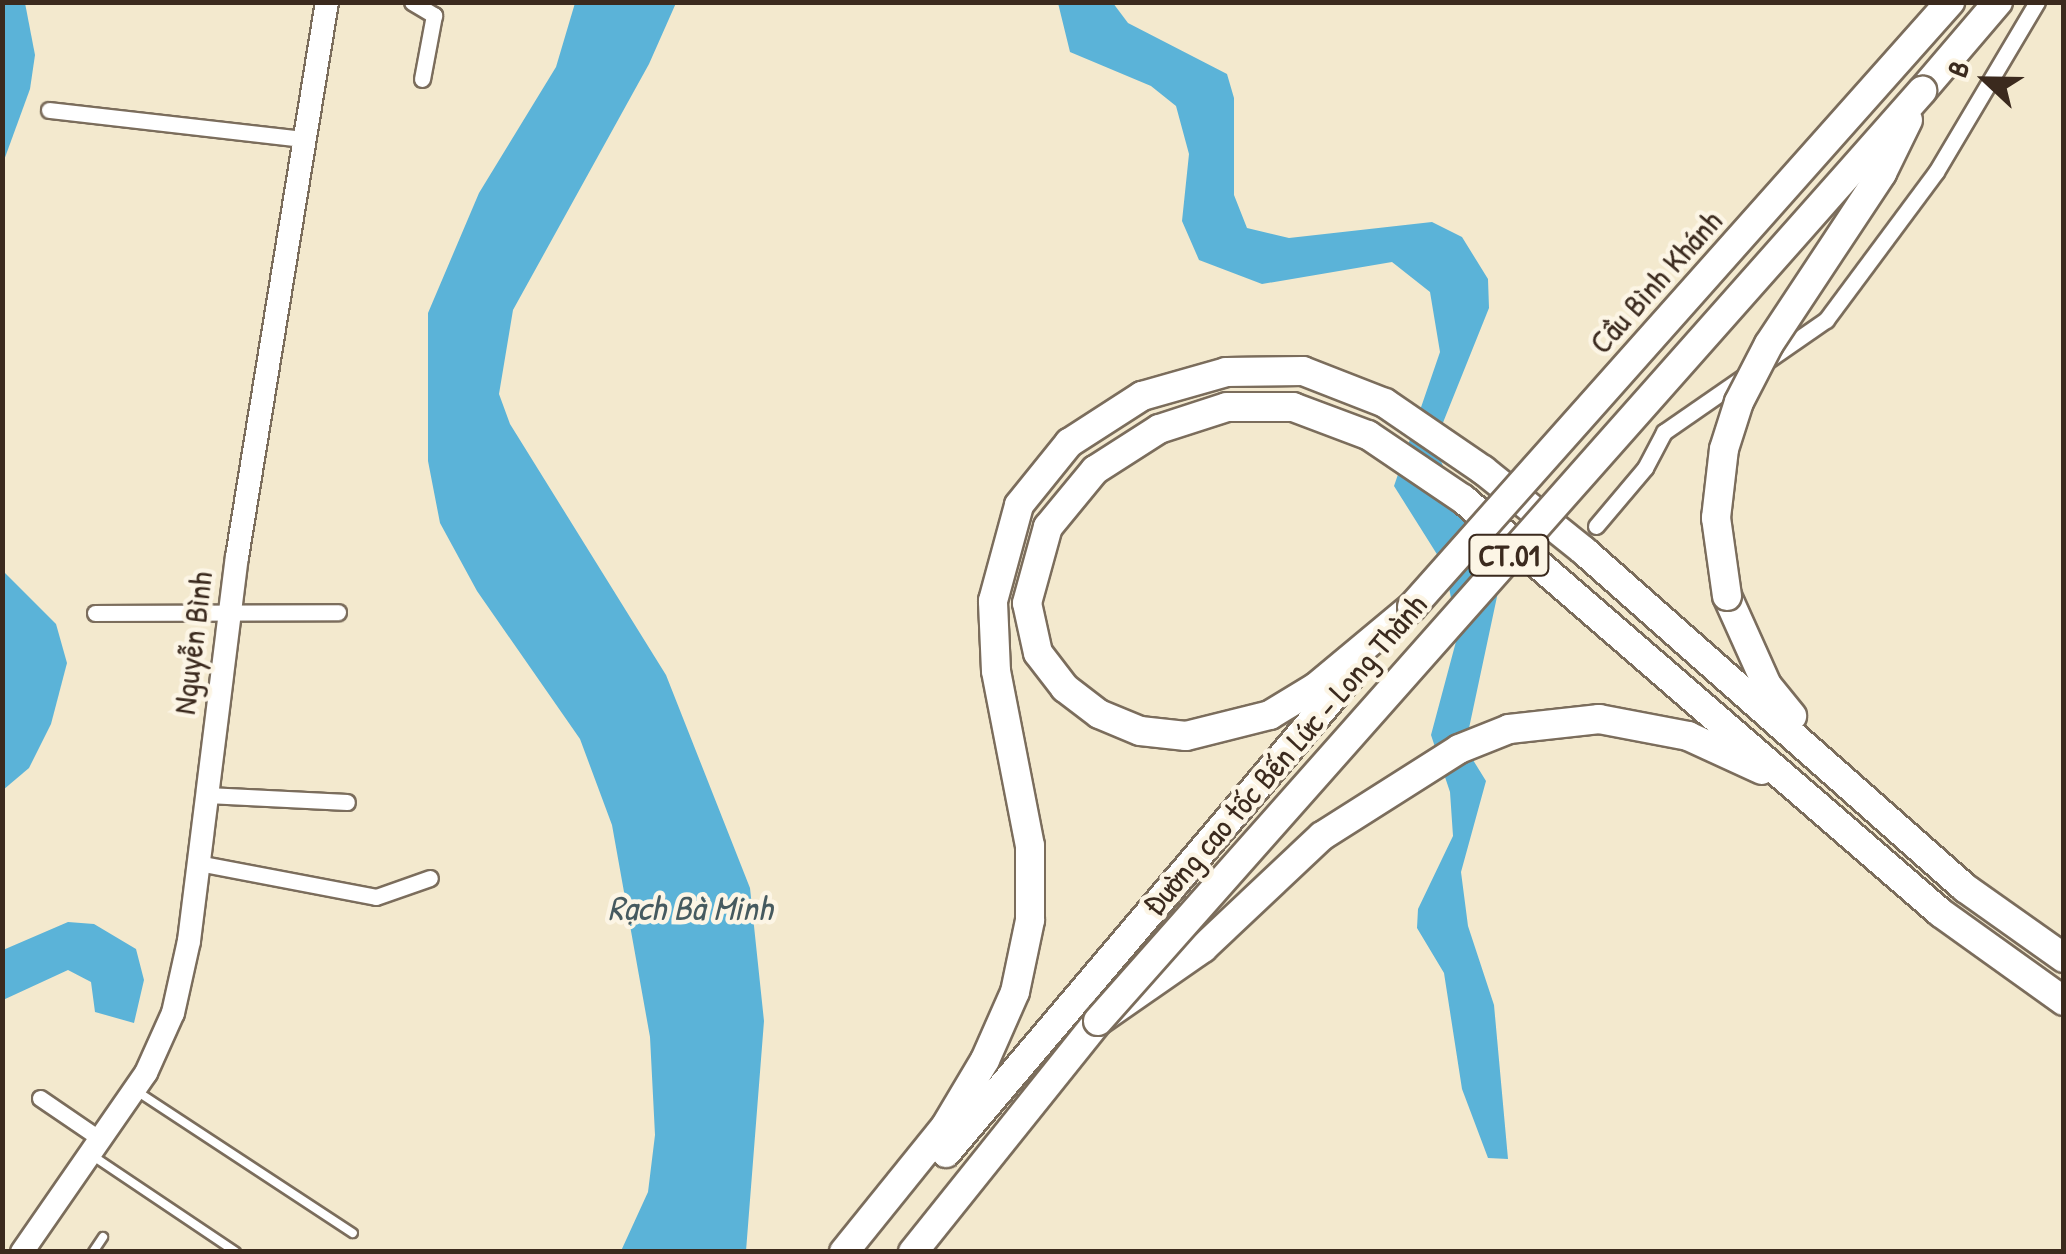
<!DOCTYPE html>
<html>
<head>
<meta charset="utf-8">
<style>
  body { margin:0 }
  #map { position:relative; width:2066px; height:1254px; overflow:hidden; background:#f3e9ce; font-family:"Patrick Hand",sans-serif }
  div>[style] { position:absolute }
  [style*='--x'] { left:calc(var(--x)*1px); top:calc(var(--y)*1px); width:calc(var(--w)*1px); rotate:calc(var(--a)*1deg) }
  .water>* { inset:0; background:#5bb3d8 }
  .roads { filter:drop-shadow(2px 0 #7b6d5c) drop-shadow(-2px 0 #7b6d5c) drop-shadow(0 2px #7b6d5c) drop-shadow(0 -2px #7b6d5c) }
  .lane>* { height:8px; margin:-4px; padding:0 4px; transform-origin:4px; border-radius:4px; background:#fff }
  .street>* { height:15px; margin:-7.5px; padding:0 7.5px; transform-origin:7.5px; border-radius:7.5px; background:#fff }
  .secondary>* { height:22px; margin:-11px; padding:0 11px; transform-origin:11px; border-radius:11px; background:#fff }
  .highway>* { height:28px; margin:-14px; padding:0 14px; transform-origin:14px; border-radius:14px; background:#fff }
  .bridges { filter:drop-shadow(2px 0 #7b6d5c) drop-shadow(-2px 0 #7b6d5c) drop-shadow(0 2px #7b6d5c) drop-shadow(0 -2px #7b6d5c) }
  .highway-bridge>* { height:28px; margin:-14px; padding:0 14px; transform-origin:14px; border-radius:14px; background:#fff }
  span { translate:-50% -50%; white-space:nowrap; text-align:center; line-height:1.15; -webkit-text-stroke:9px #fcf5e5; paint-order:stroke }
  .shield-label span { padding:2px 8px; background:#fcf5e5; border:2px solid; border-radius:8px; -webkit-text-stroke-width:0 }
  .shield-label { font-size:30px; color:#3b2a1e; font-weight:700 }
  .street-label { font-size:32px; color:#3b2a1e }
  .water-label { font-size:35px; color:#465a5f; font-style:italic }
  .frame { position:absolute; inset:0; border:5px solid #3b2a1e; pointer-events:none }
  .north { position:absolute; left:1936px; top:30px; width:100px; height:100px; -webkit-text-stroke:8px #fcf5e5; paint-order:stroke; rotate:292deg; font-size:28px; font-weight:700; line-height:40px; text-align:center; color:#3b2a1e }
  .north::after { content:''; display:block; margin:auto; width:35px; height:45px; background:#3b2a1e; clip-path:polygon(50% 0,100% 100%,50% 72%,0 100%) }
</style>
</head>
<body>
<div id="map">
  <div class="water">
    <div style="clip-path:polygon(3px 2px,25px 3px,35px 55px,30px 89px,3px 163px)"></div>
    <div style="clip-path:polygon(575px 3px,676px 3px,649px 64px,513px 310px,499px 394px,510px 424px,666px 675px,750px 888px,764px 1021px,746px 1251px,621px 1251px,648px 1192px,655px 1135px,650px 1037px,612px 825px,580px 739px,477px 591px,440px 523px,428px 461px,428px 313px,479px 193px,556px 67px)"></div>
    <div style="clip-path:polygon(1058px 3px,1113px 3px,1128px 23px,1227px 74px,1234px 98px,1234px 195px,1247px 228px,1289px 238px,1432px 222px,1462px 237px,1488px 279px,1489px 308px,1434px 445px,1498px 592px,1465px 747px,1486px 781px,1461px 872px,1468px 926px,1494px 1005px,1508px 1159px,1488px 1158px,1462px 1089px,1444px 973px,1417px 928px,1418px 909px,1453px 836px,1450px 792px,1431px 735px,1458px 634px,1445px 567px,1394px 486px,1440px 352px,1430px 292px,1392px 262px,1262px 284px,1199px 260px,1182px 221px,1189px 154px,1176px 106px,1151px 86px,1070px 52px)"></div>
    <div style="clip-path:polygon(3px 571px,56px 624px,67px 663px,51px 724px,29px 768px,3px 790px)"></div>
    <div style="clip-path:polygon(68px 922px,94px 924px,136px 949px,144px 980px,134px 1023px,95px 1012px,91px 982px,68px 970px,3px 1000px,3px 950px)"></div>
  </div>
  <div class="roads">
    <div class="lane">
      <div style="--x:138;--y:1092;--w:257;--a:33.3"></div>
      <div style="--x:93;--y:1156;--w:172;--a:33.9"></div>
      <div style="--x:93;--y:1252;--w:18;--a:-56"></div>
    </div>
    <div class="street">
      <div style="--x:412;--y:2;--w:26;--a:31"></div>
      <div style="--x:434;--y:15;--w:65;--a:100.6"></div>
      <div style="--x:49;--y:110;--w:257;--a:6.5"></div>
      <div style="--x:1596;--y:526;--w:76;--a:-49.8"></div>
      <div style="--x:1645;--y:468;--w:41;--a:-62.2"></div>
      <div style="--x:1664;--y:432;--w:197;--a:-34.7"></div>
      <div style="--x:1826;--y:320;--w:184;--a:-53.4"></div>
      <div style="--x:1936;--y:172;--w:198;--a:-59.3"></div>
      <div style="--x:95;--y:613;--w:243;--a:-0.2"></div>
      <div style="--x:207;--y:795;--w:140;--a:2.9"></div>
      <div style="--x:198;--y:863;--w:181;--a:10.8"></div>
      <div style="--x:376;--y:897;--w:57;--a:-19.4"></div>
      <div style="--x:40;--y:1098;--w:73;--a:34.3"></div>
    </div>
    <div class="secondary">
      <div style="--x:22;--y:1252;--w:218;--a:-55.3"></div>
      <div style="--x:146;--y:1073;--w:66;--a:-65.8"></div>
      <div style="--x:173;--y:1013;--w:74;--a:-77.5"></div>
      <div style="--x:189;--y:941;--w:387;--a:-82.9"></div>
      <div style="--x:237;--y:557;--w:562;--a:-80.79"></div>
    </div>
    <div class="highway">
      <div style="--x:1922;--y:91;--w:117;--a:-49.5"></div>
      <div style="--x:1727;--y:596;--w:98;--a:65.8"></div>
      <div style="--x:1767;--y:685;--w:40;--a:51"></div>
      <div style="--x:1412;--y:607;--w:125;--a:140.2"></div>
      <div style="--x:1316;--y:687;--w:54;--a:148.7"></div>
      <div style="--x:1270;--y:715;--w:87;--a:166"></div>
      <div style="--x:1186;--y:736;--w:46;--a:-173.8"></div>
      <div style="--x:1140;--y:731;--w:44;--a:-157.5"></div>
      <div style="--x:1099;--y:714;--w:43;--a:-142.6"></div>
      <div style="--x:1065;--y:688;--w:44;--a:-127.6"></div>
      <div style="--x:1038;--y:653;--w:51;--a:-102.4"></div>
      <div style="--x:1027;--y:603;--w:79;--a:-74.6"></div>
      <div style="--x:1048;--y:527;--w:74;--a:-50.5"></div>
      <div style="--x:1095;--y:470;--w:76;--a:-32.6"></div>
      <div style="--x:1159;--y:429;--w:71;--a:-17.9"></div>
      <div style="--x:1227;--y:407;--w:66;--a:0"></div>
      <div style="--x:1293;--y:407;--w:80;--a:20.5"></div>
      <div style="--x:1368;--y:435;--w:115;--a:34"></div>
      <div style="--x:1463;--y:499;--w:632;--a:40.9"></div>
      <div style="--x:1941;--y:913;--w:151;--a:35.6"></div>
      <div style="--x:946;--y:1153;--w:622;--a:-49.7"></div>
      <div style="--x:844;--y:1252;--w:161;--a:-51.1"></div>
      <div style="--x:945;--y:1127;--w:78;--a:-59.2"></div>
      <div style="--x:985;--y:1060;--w:74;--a:-66.2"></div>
      <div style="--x:1015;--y:992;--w:74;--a:-78.2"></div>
      <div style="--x:1030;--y:920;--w:74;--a:-90"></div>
      <div style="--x:1030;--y:846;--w:178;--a:-101"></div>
      <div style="--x:996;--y:671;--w:70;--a:-92.5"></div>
      <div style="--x:993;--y:601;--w:99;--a:-74.8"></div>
      <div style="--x:1019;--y:505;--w:80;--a:-51.1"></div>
      <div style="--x:1069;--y:443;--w:87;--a:-32.8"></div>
      <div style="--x:1142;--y:396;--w:87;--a:-15.9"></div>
      <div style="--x:1226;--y:372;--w:77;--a:-0.7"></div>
      <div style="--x:1303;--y:371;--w:88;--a:21.3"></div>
      <div style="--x:1385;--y:403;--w:119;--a:34.4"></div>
      <div style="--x:1483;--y:470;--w:129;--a:38.7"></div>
      <div style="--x:1584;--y:551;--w:509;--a:41.49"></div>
      <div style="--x:1965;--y:888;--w:121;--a:35.3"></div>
      <div style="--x:913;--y:1252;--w:296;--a:-51.3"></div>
      <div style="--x:1098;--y:1021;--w:128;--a:-34.8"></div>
      <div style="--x:1203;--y:948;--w:163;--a:-43.3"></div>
      <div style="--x:1322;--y:836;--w:162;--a:-32.4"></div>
      <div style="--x:1459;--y:749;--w:54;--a:-21.8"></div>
      <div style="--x:1509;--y:729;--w:91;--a:-6.3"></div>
      <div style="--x:1599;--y:719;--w:91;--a:10.8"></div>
      <div style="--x:1688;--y:736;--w:81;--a:24.7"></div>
    </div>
  </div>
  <div class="bridges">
    <div class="highway-bridge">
      <div style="--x:1727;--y:596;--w:79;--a:-98"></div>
      <div style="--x:1716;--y:518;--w:69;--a:-83.4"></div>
      <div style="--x:1724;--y:449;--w:49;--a:-72.3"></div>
      <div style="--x:1739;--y:402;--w:65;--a:-62.7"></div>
      <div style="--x:1769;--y:344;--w:205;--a:-56.5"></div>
      <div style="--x:1882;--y:173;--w:59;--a:-63.9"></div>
      <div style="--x:1412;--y:607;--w:810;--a:-48.35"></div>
      <div style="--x:1098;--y:1021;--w:1243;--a:-48.46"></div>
    </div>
  </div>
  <div class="shield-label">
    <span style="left:1509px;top:555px">CT.01</span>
  </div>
  <div class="street-label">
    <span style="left:1656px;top:282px;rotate:-48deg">Cầu Bình Khánh</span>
    <span style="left:193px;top:643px;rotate:-83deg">Nguyễn Bình</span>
    <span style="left:1285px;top:755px;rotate:-49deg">Đường cao tốc Bến Lức - Long Thành</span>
  </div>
  <div class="water-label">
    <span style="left:690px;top:908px">Rạch Bà Minh</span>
  </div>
  <div class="frame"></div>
  <div class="north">B</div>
</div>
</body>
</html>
